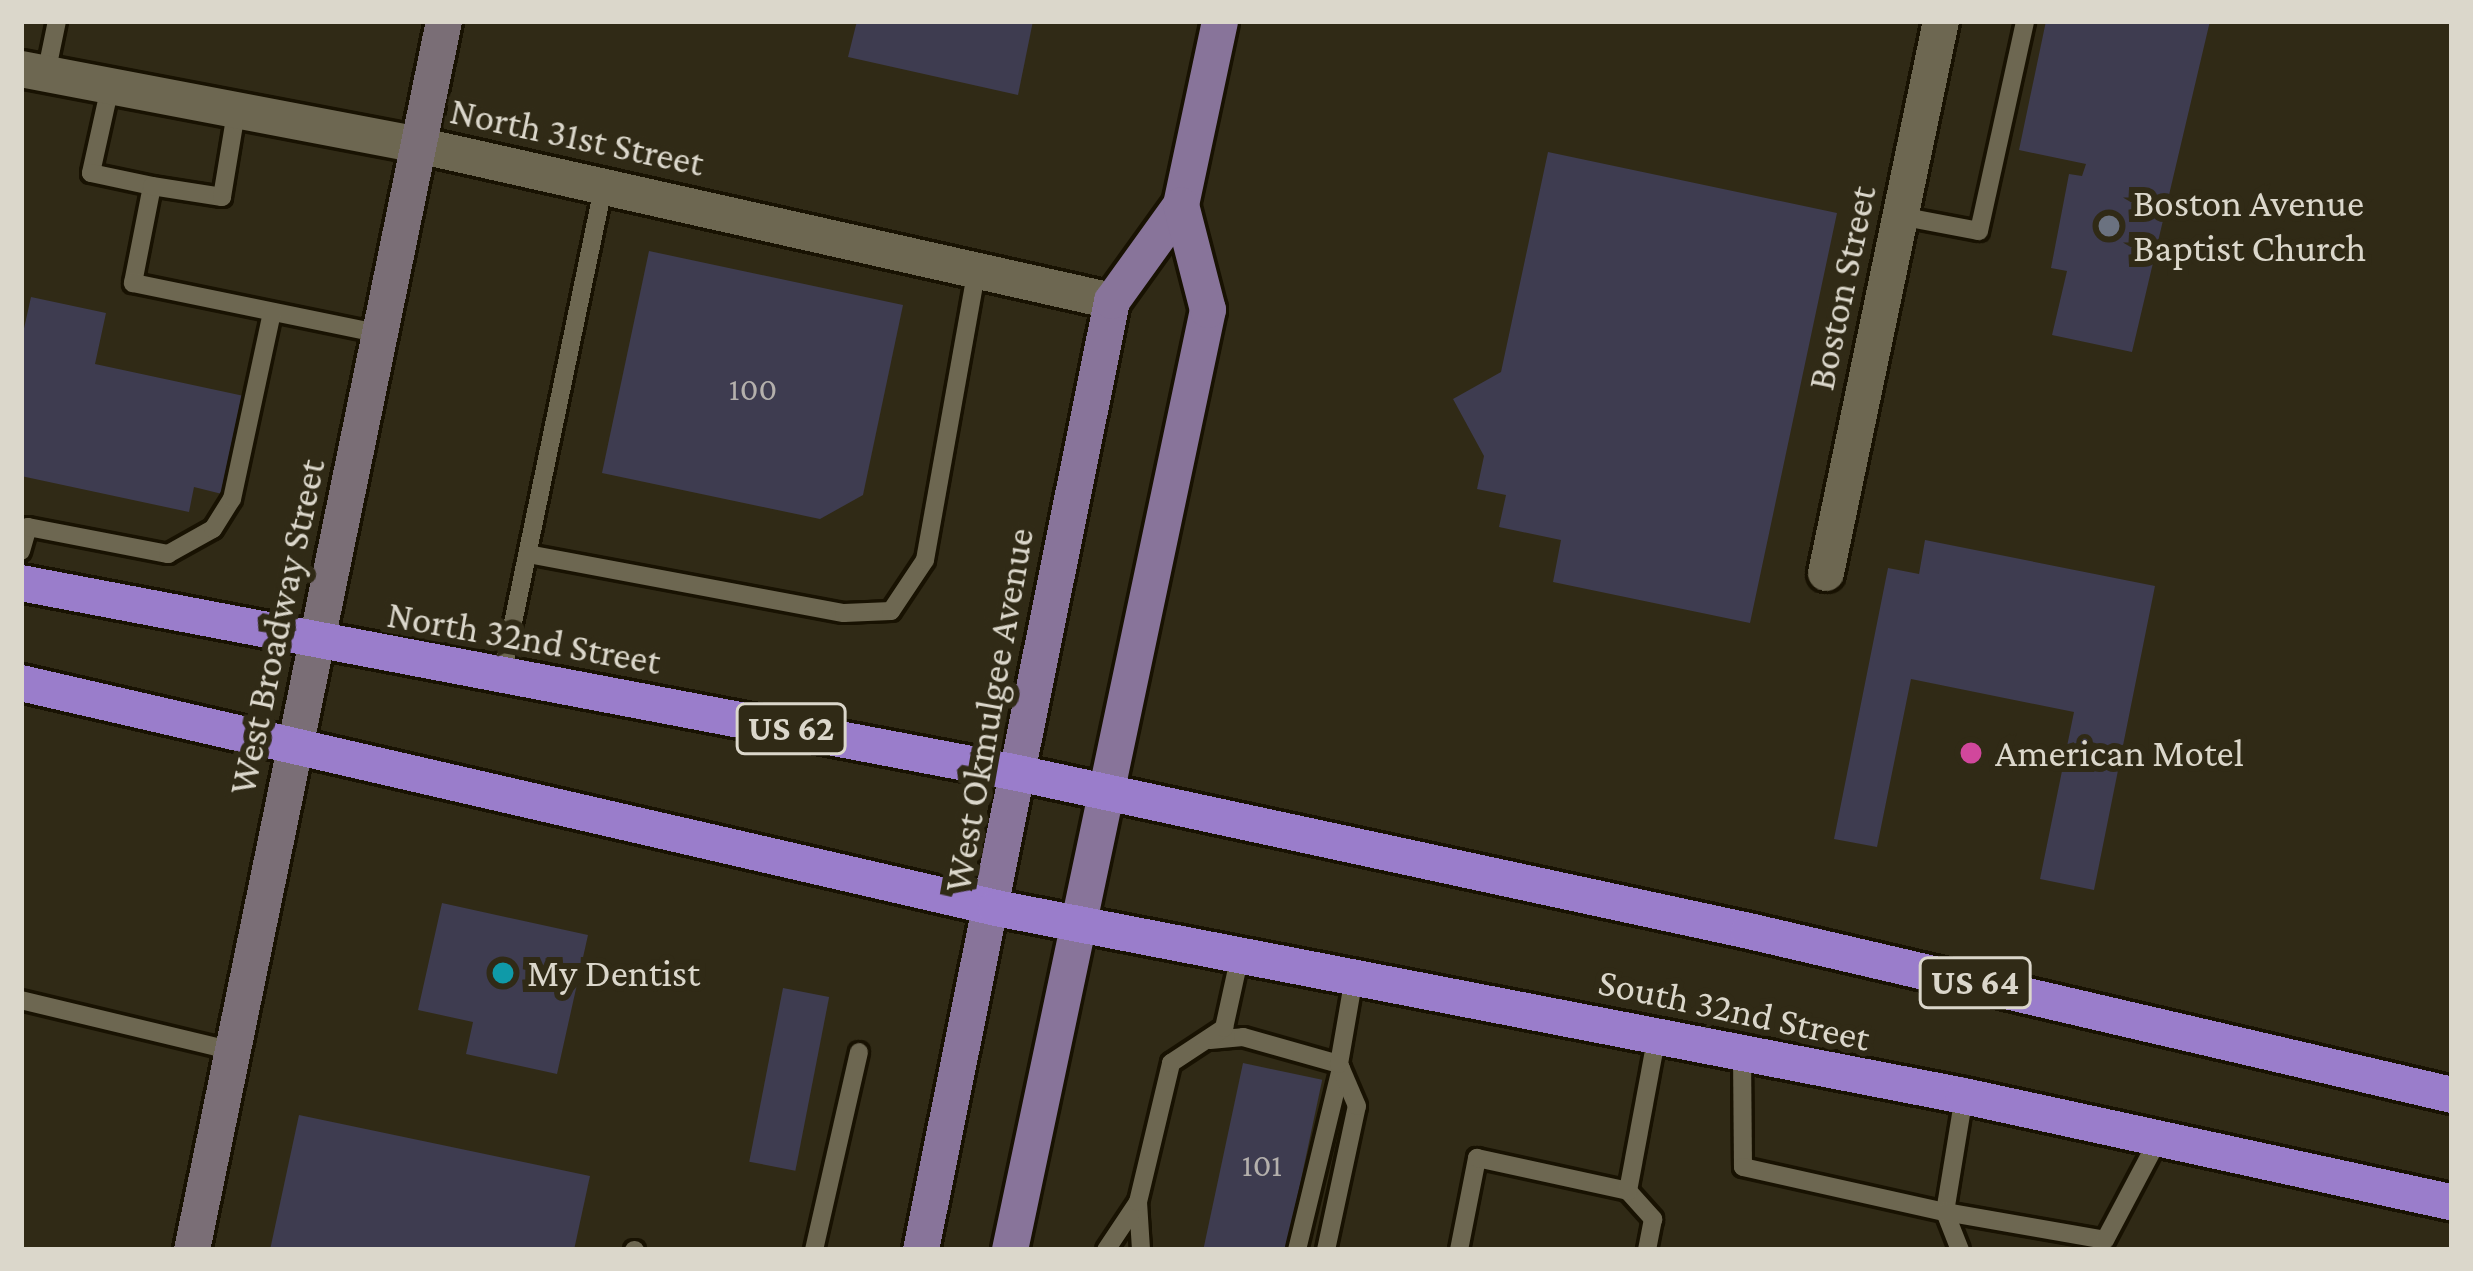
<!DOCTYPE html>
<html>
<head>
<meta charset="utf-8">
<style>
  body { margin:0 }
  #map { position:relative; width:2473px; height:1271px; overflow:hidden; background:#302a16; font-family:"Crimson Pro",serif }
  div>[style] { position:absolute }
  [style*='--x'] { left:calc(var(--x)*1px); top:calc(var(--y)*1px); width:calc(var(--w)*1px); rotate:calc(var(--a)*1deg) }
  .building>* { inset:0; background:#3e3c50; transform-origin:0 0 }
  .roads { filter:drop-shadow(3px 0 #181202) drop-shadow(-3px 0 #181202) drop-shadow(0 3px #181202) drop-shadow(0 -3px #181202) }
  .lane>* { height:18px; margin:-9px; padding:0 9px; transform-origin:9px; border-radius:9px; background:#6d6751 }
  .street>* { height:36px; margin:-18px; padding:0 18px; transform-origin:18px; border-radius:18px; background:#6d6751 }
  .secondary>* { height:36px; margin:-18px; padding:0 18px; transform-origin:18px; border-radius:18px; background:#7a6e76 }
  .primary>* { height:36px; margin:-18px; padding:0 18px; transform-origin:18px; border-radius:18px; background:#88749a }
  .highway>* { height:36px; margin:-18px; padding:0 18px; transform-origin:18px; border-radius:18px; background:#9a7dcb }
  .dots>* { width:33px; height:33px; translate:-50% -50%; box-sizing:border-box; border:6px solid #302a16; border-radius:50% }
  span { translate:-50% -50%; white-space:nowrap; text-align:center; line-height:1.15; -webkit-text-stroke:12px #302a16; paint-order:stroke }
  .number-label { font-size:33px; color:#b4b0ac }
  .number-label span { -webkit-text-stroke-width:0 }
  .shield-label span { padding:3px 9px; background:#302a16; border:3px solid; border-radius:9px; -webkit-text-stroke-width:0 }
  .shield-label { font-size:36px; color:#dbd7cb; font-weight:700 }
  .street-label { font-size:39px; color:#dbd7cb }
  .poi-label { font-size:39px; color:#dbd7cb }
  .left { translate:0 -50%; text-align:left }
  .frame { position:absolute; inset:0; border:24px solid #dbd7cb; pointer-events:none }
</style>
</head>
<body>
<div id="map">
  <div class="building">
    <div style="clip-path:polygon(857px 21px,1033px 21px,1018px 95px,848px 57px)"></div>
    <div style="clip-path:polygon(2046px 21px,2210px 21px,2132px 352px,2052px 335px,2067px 271px,2051px 268px,2069px 174px,2082px 176px,2086px 164px,2019px 150px)"></div>
    <div style="clip-path:polygon(1548px 152px,1837px 213px,1750px 623px,1553px 582px,1561px 540px,1499px 527px,1506px 495px,1477px 489px,1484px 456px,1453px 399px,1501px 372px)"></div>
    <div style="clip-path:polygon(649px 251px,903px 305px,863px 495px,820px 519px,602px 473px)"></div>
    <div style="clip-path:polygon(31px 297px,106px 313px,95px 364px,244px 396px,222px 494px,194px 487px,189px 512px,21px 476px,21px 342px)"></div>
    <div style="clip-path:polygon(1925px 540px,2155px 586px,2094px 890px,2040px 879px,2074px 712px,1911px 679px,1877px 847px,1834px 839px,1888px 568px,1919px 574px)"></div>
    <div style="clip-path:polygon(442px 903px,588px 935px,557px 1074px,466px 1054px,473px 1022px,418px 1010px)"></div>
    <div style="left:783px;top:988px;width:47px;height:177px;rotate:11deg"></div>
    <div style="left:1243px;top:1063px;width:81px;height:192px;rotate:12deg"></div>
    <div style="clip-path:polygon(299px 1115px,590px 1176px,574px 1250px,270px 1250px)"></div>
  </div>
  <div class="roads">
    <div class="lane">
      <div style="--x:46;--y:74;--w:54;--a:-78.3"></div>
      <div style="--x:110;--y:87;--w:88;--a:102.5"></div>
      <div style="--x:91;--y:173;--w:62;--a:12"></div>
      <div style="--x:152;--y:186;--w:99;--a:101.1"></div>
      <div style="--x:133;--y:283;--w:254;--a:11.6"></div>
      <div style="--x:152;--y:186;--w:71;--a:8.9"></div>
      <div style="--x:222;--y:197;--w:86;--a:-80.6"></div>
      <div style="--x:1900;--y:216;--w:80;--a:10.8"></div>
      <div style="--x:1979;--y:231;--w:215;--a:-77.6"></div>
      <div style="--x:21;--y:551;--w:25;--a:-74"></div>
      <div style="--x:28;--y:527;--w:143;--a:10.9"></div>
      <div style="--x:168;--y:554;--w:51;--a:-29.1"></div>
      <div style="--x:213;--y:529;--w:36;--a:-58"></div>
      <div style="--x:232;--y:499;--w:191;--a:-77.9"></div>
      <div style="--x:528;--y:554;--w:321;--a:10.6"></div>
      <div style="--x:844;--y:613;--w:47;--a:-2.4"></div>
      <div style="--x:891;--y:611;--w:61;--a:-56.3"></div>
      <div style="--x:925;--y:560;--w:298;--a:-79.9"></div>
      <div style="--x:502;--y:676;--w:499;--a:-78.3"></div>
      <div style="--x:21;--y:1000;--w:218;--a:13.5"></div>
      <div style="--x:1210;--y:1040;--w:33;--a:-5"></div>
      <div style="--x:1243;--y:1037;--w:100;--a:15.7"></div>
      <div style="--x:1742;--y:1054;--w:113;--a:89.5"></div>
      <div style="--x:1743;--y:1167;--w:207;--a:12.6"></div>
      <div style="--x:1945;--y:1212;--w:41;--a:68.5"></div>
      <div style="--x:1964;--y:1096;--w:118;--a:99.3"></div>
      <div style="--x:1945;--y:1212;--w:162;--a:9.9"></div>
      <div style="--x:2105;--y:1240;--w:115;--a:-62.1"></div>
      <div style="--x:1628;--y:1191;--w:38;--a:48"></div>
      <div style="--x:1653;--y:1219;--w:32;--a:101"></div>
      <div style="--x:1138;--y:1202;--w:48;--a:86.4"></div>
      <div style="--x:634;--y:1250;--w:1;--a:0"></div>
      <div style="--x:814;--y:1250;--w:203;--a:-77.2"></div>
      <div style="--x:1106;--y:1250;--w:58;--a:-56.3"></div>
      <div style="--x:1138;--y:1202;--w:143;--a:-76.6"></div>
      <div style="--x:1171;--y:1063;--w:64;--a:-33.4"></div>
      <div style="--x:1224;--y:1028;--w:75;--a:-77.6"></div>
      <div style="--x:1297;--y:1250;--w:187;--a:-76.4"></div>
      <div style="--x:1326;--y:1250;--w:147;--a:-77.9"></div>
      <div style="--x:1357;--y:1106;--w:46;--a:-113.2"></div>
      <div style="--x:1339;--y:1064;--w:88;--a:-80.2"></div>
      <div style="--x:1459;--y:1250;--w:94;--a:-78.9"></div>
      <div style="--x:1477;--y:1158;--w:155;--a:12.3"></div>
      <div style="--x:1628;--y:1191;--w:160;--a:-79.5"></div>
    </div>
    <div class="street">
      <div style="--x:21;--y:69;--w:404;--a:10.8"></div>
      <div style="--x:418;--y:145;--w:711;--a:12.67"></div>
      <div style="--x:1826;--y:573;--w:564;--a:-78.23"></div>
    </div>
    <div class="secondary">
      <div style="--x:192;--y:1250;--w:1255;--a:-78.41"></div>
    </div>
    <div class="primary">
      <div style="--x:921;--y:1250;--w:968;--a:-78.62"></div>
      <div style="--x:1112;--y:301;--w:118;--a:-54.3"></div>
      <div style="--x:1181;--y:205;--w:188;--a:-78"></div>
      <div style="--x:1010;--y:1250;--w:961;--a:-78.11"></div>
      <div style="--x:1208;--y:310;--w:108;--a:-104.4"></div>
    </div>
    <div class="highway">
      <div style="--x:21;--y:583;--w:1010;--a:10.79"></div>
      <div style="--x:1013;--y:772;--w:753;--a:12.19"></div>
      <div style="--x:1749;--y:931;--w:722;--a:13.13"></div>
      <div style="--x:21;--y:683;--w:1001;--a:12.99"></div>
      <div style="--x:996;--y:908;--w:986;--a:10.99"></div>
      <div style="--x:1964;--y:1096;--w:499;--a:12.3"></div>
    </div>
  </div>
  <div class="dots">
    <div style="left:2109px;top:226px;background:#6b7280"></div>
    <div style="left:1971px;top:753px;background:#d1479c"></div>
    <div style="left:503px;top:973px;background:#0f9aa8"></div>
  </div>
  <div class="number-label">
    <span style="left:753px;top:389px">100</span>
    <span style="left:1262px;top:1165px">101</span>
  </div>
  <div class="shield-label">
    <span style="left:791px;top:729px">US 62</span>
    <span style="left:1975px;top:983px">US 64</span>
  </div>
  <div class="street-label">
    <span style="left:577px;top:137px;rotate:12deg">North 31st Street</span>
    <span style="left:1842px;top:288px;rotate:-78deg">Boston Street</span>
    <span style="left:277px;top:627px;rotate:-78deg">West Broadway Street</span>
    <span style="left:524px;top:638px;rotate:10deg">North 32nd Street</span>
    <span style="left:989px;top:710px;rotate:-80deg">West Okmulgee Avenue</span>
    <span style="left:1734px;top:1010px;rotate:12deg">South 32nd Street</span>
  </div>
  <div class="poi-label">
    <span class="left" style="left:2133px;top:226px">Boston Avenue<br>Baptist Church</span>
    <span class="left" style="left:1995px;top:753px">American Motel</span>
    <span class="left" style="left:527px;top:973px">My Dentist</span>
  </div>
  <div class="frame"></div>
</div>
</body>
</html>
